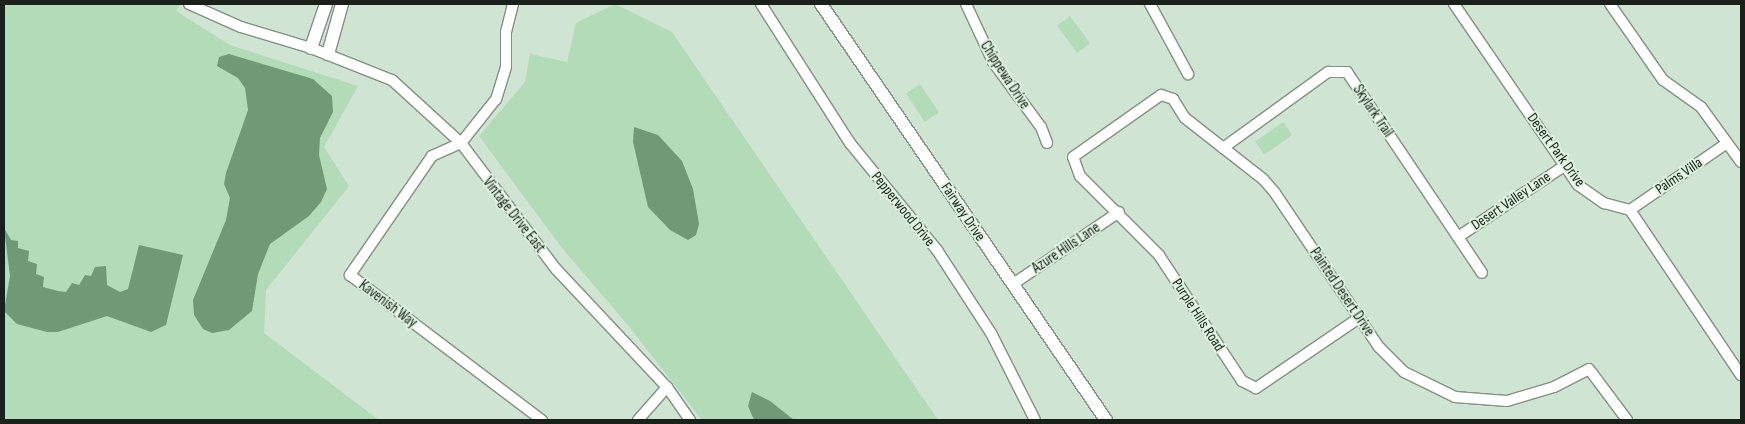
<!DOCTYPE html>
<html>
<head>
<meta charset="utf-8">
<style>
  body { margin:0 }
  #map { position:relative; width:1745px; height:424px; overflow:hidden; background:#d0e4d3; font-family:"Sofia Sans Condensed",sans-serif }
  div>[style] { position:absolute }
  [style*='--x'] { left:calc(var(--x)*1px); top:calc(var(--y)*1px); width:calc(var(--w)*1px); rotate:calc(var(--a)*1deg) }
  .green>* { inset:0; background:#b2dbb7; transform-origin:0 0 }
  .water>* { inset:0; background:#709976 }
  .roads { filter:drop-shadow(1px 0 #809282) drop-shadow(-1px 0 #809282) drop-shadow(0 1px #809282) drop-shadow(0 -1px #809282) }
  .minor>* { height:10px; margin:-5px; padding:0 5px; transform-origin:5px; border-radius:5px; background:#fff }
  .tertiary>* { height:12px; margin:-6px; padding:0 6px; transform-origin:6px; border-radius:6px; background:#fff }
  span { translate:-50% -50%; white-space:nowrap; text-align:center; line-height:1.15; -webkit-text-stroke:4px #def2e0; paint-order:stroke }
  .street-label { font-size:15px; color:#1a211b }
  .frame { position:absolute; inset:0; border:5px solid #1a211b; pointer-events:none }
</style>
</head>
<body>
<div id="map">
  <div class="green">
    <div style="clip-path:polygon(4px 4px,180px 4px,176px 11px,230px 45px,358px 86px,324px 147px,349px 186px,266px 290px,264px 333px,379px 420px,4px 420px)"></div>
    <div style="clip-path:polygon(615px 4px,672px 32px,938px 420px,702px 420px,627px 324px,562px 248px,479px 136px,525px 82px,530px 54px,567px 62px,576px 23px)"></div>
    <div style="left:1070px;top:16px;width:34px;height:16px;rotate:54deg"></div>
    <div style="left:920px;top:84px;width:34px;height:17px;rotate:56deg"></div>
    <div style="left:1283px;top:122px;width:16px;height:34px;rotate:55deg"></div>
  </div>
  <div class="water">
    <div style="clip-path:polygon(229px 54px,313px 79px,332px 96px,333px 112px,320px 138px,319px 155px,327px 189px,321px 202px,309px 216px,270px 244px,258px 274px,252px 311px,229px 330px,212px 333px,203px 329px,194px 315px,193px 300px,226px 220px,230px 198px,224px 184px,226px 173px,248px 110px,245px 88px,238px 78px,217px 66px,219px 57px)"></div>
    <div style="clip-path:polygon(634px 127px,658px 135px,682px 161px,693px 189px,699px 224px,696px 235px,688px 240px,670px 230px,648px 207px,633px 142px)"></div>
    <div style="clip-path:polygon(4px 228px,11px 240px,18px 241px,18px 248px,29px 251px,28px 261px,37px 264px,36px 274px,44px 277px,43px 287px,58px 291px,66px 292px,72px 283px,79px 285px,85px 275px,91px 276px,95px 267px,106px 266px,107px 285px,120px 292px,128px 289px,139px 245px,183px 255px,166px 325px,151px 332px,107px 316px,58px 332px,47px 332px,17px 324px,4px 311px,10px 276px)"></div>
    <div style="clip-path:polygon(752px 392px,770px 401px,794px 420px,754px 420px,748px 406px)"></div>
  </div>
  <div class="roads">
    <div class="minor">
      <div style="--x:189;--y:4;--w:57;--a:23.9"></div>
      <div style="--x:241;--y:27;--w:73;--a:16.7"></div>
      <div style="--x:311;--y:48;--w:87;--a:21.6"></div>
      <div style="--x:392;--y:80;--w:93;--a:42.4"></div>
      <div style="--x:461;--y:143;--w:158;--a:53"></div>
      <div style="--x:556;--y:269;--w:162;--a:46.8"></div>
      <div style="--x:667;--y:387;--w:40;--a:55.1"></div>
      <div style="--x:513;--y:4;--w:29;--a:104"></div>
      <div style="--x:506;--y:32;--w:35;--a:90"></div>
      <div style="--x:506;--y:67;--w:34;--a:107"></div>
      <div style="--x:496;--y:99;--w:56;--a:128.5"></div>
      <div style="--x:461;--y:143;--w:32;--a:156"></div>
      <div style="--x:432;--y:156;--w:145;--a:124.6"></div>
      <div style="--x:350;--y:275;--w:241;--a:37.1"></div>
      <div style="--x:761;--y:4;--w:165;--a:57.4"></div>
      <div style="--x:850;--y:143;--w:138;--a:50.9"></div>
      <div style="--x:937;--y:250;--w:99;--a:57"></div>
      <div style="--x:991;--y:333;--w:97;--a:63.2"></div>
      <div style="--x:966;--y:4;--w:64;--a:65"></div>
      <div style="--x:993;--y:62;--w:81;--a:53.6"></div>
      <div style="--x:1041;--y:127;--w:17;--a:69"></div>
      <div style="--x:1150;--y:4;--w:80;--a:61.5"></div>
      <div style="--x:1454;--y:4;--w:219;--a:55.6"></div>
      <div style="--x:1578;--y:185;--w:32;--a:35"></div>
      <div style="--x:1604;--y:203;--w:27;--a:15"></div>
      <div style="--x:1630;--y:210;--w:199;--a:56.1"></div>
      <div style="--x:1610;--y:4;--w:93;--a:55.1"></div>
      <div style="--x:1663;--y:80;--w:47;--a:35.4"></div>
      <div style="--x:1701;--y:107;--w:68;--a:54"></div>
      <div style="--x:1223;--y:148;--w:130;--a:-35.9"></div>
      <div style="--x:1328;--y:72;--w:19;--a:0"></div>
      <div style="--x:1347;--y:72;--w:242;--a:56.1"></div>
      <div style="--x:1630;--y:210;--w:118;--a:-34.6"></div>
      <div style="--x:1458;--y:237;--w:128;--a:-33.8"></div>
      <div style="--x:1013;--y:284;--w:128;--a:-34.2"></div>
      <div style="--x:1359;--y:318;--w:125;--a:145.8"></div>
      <div style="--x:1256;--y:388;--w:16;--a:-153"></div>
      <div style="--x:1242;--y:381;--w:151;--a:-123.4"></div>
      <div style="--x:1159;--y:255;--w:112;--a:-135"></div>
      <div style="--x:1080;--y:176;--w:20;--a:-110"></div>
      <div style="--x:1073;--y:157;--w:108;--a:-35.2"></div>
      <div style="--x:1161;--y:95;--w:13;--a:18"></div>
      <div style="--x:1173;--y:99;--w:22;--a:58"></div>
      <div style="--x:1185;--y:118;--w:99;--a:38"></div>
      <div style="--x:1263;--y:179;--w:18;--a:49"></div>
      <div style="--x:1275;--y:193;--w:186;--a:56"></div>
      <div style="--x:1379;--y:347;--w:35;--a:45"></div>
      <div style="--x:1404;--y:372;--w:57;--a:26.1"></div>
      <div style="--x:1455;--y:397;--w:52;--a:4.4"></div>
      <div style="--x:1507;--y:401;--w:49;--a:-16.6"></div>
      <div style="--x:1554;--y:387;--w:39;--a:-27"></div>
      <div style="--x:1589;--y:369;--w:64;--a:53.3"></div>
      <div style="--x:638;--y:420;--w:44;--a:-48.7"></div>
    </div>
    <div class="tertiary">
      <div style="--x:821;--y:4;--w:504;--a:55.59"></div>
      <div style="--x:311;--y:48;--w:46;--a:-71.2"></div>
      <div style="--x:328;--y:54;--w:52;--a:-74.4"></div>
    </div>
  </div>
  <div class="street-label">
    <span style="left:1005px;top:75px;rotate:57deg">Chippewa Drive</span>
    <span style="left:1373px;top:111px;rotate:56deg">Skylark Trail</span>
    <span style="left:1556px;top:150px;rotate:54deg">Desert Park Drive</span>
    <span style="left:1679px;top:176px;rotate:-34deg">Palms Villa</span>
    <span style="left:1511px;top:201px;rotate:-34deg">Desert Valley Lane</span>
    <span style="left:903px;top:209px;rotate:51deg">Pepperwood Drive</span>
    <span style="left:963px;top:212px;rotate:56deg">Fairway Drive</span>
    <span style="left:514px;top:215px;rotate:52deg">Vintage Drive East</span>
    <span style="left:1066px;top:248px;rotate:-34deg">Azure Hills Lane</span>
    <span style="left:1342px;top:292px;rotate:56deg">Painted Desert Drive</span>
    <span style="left:388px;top:304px;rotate:37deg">Kavenish Way</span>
    <span style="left:1198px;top:315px;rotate:57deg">Purple Hills Road</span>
  </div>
  <div class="frame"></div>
</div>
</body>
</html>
